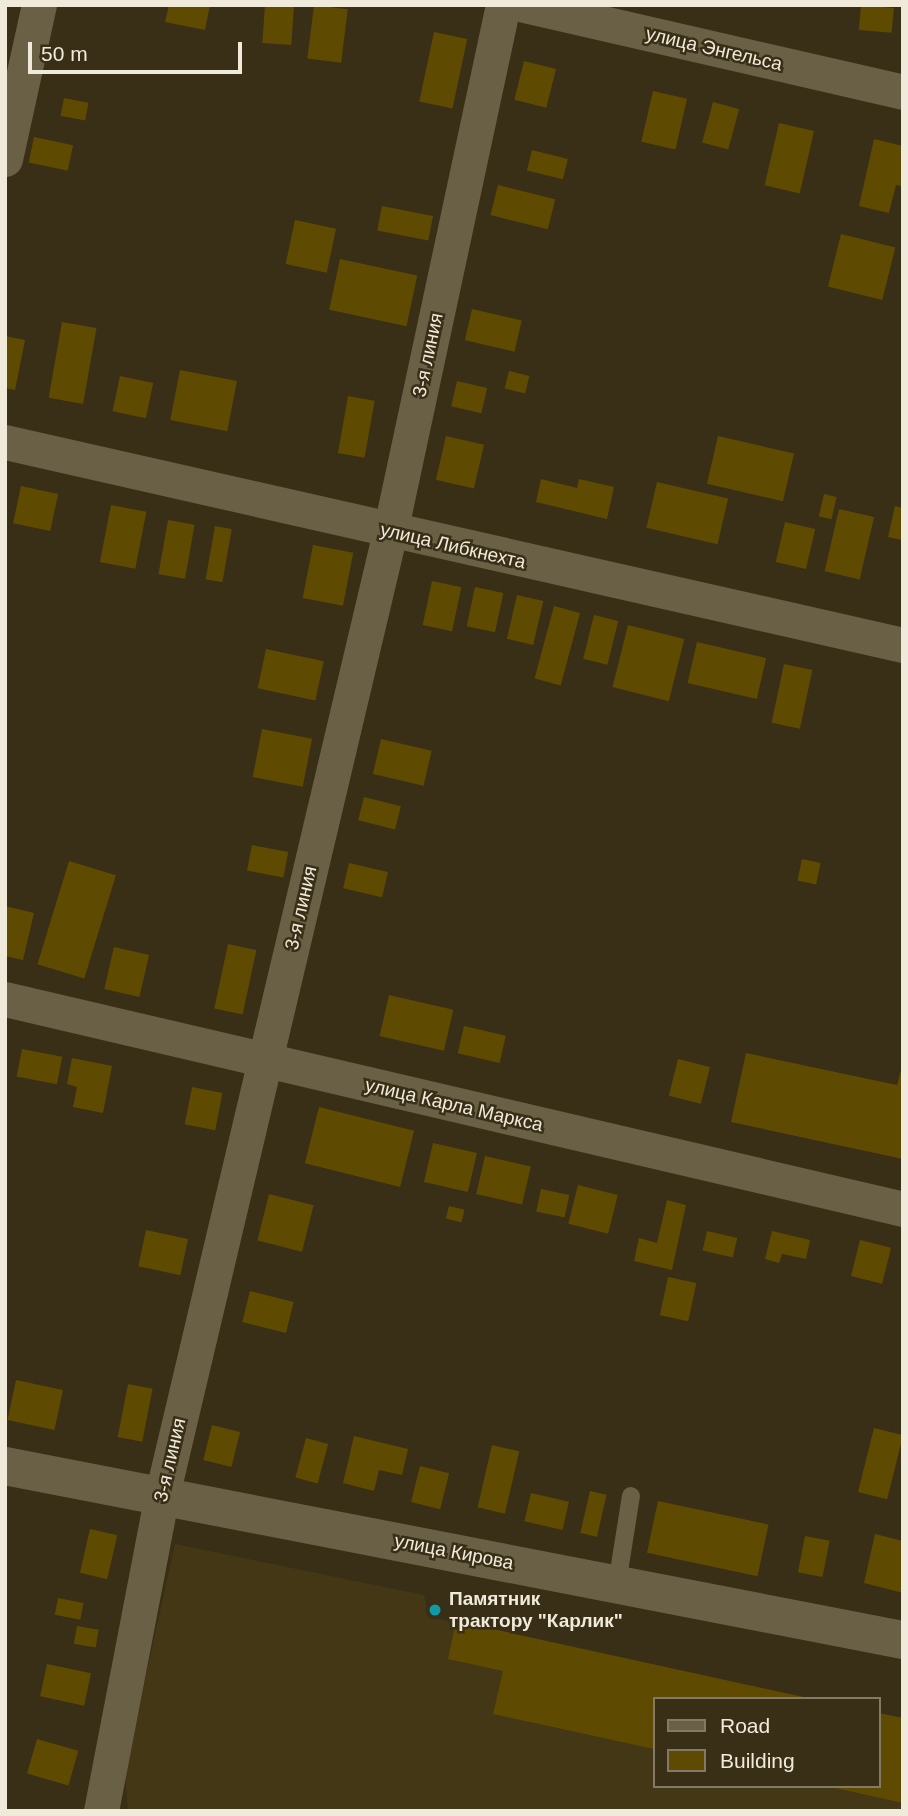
<!DOCTYPE html>
<html>
<head>
<meta charset="utf-8">
<style>
  body { margin:0 }
  #map { position:relative; width:908px; height:1816px; overflow:hidden; background:#392f16; font-family:Helvetica,sans-serif }
  div>[style] { position:absolute }
  [style*='--x'] { left:calc(var(--x)*1px); top:calc(var(--y)*1px); width:calc(var(--w)*1px); rotate:calc(var(--a)*1deg) }
  .built>* { inset:0; background:#433715 }
  .building>* { inset:0; background:#5f4a01; transform-origin:0 0 }
  .lane>* { height:18px; margin:-9px; padding:0 9px; transform-origin:9px; border-radius:9px; background:#6a6045 }
  .street>* { height:35px; margin:-17.5px; padding:0 17.5px; transform-origin:17.5px; border-radius:17.5px; background:#6a6045 }
  .secondary>* { height:38px; margin:-19px; padding:0 19px; transform-origin:19px; border-radius:19px; background:#6a6045 }
  .dots>* { width:19px; height:19px; translate:-50% -50%; box-sizing:border-box; border:4px solid #392f16; border-radius:50% }
  span { translate:-50% -50%; white-space:nowrap; text-align:center; line-height:1.15; -webkit-text-stroke:5px #392f16; paint-order:stroke }
  .street-label { font-size:19px; color:#f0eadb }
  .poi-label { font-size:19px; color:#f0eadb; font-weight:700 }
  .left { translate:0 -50%; text-align:left }
  .frame { position:absolute; inset:0; border:7px solid #f0eadb; pointer-events:none }
  .legend { position:absolute; left:653px; top:1697px; width:228px; height:91px; box-sizing:border-box; background:#392f16; border:2px solid #827a65; margin:0; padding:9px 12px; list-style:none; font-size:21px; color:#f0eadb }
  .legend li { display:flex; align-items:center; gap:14px; height:35px }
  .legend b { width:35px; border:2px solid #827a65 }
  .scale { position:absolute; left:28px; top:42px; width:214px; height:32px; box-sizing:border-box; border:4px solid #f0eadb; border-top:0; padding-left:9px; font-size:21px; line-height:24px; white-space:nowrap; color:#f0eadb; -webkit-text-stroke:5px #392f16; paint-order:stroke }
</style>
</head>
<body>
<div id="map">
  <div class="built">
    <div style="clip-path:polygon(175px 1544px,424px 1595px,429px 1617px,813px 1699px,654px 1699px,654px 1786px,878px 1786px,878px 1713px,903px 1718px,903px 1811px,128px 1811px,125px 1770px)"></div>
  </div>
  <div class="building">
    <div style="clip-path:polygon(169px 5px,210px 5px,205px 30px,165px 22px)"></div>
    <div style="left:265px;top:5px;width:29px;height:38px;rotate:4deg"></div>
    <div style="left:314px;top:5px;width:34px;height:54px;rotate:7deg"></div>
    <div style="left:861px;top:5px;width:33px;height:25px;rotate:5deg"></div>
    <div style="left:434px;top:32px;width:34px;height:71px;rotate:12deg"></div>
    <div style="left:524px;top:61px;width:33px;height:40px;rotate:14deg"></div>
    <div style="left:653px;top:91px;width:35px;height:52px;rotate:13deg"></div>
    <div style="left:64px;top:98px;width:25px;height:18px;rotate:11deg"></div>
    <div style="left:713px;top:102px;width:27px;height:42px;rotate:15deg"></div>
    <div style="left:779px;top:123px;width:36px;height:64px;rotate:13deg"></div>
    <div style="left:34px;top:137px;width:40px;height:26px;rotate:12deg"></div>
    <div style="clip-path:polygon(874px 139px,903px 146px,903px 186px,896px 185px,889px 213px,859px 206px)"></div>
    <div style="left:532px;top:150px;width:37px;height:21px;rotate:14deg"></div>
    <div style="left:498px;top:185px;width:59px;height:31px;rotate:14deg"></div>
    <div style="left:382px;top:206px;width:52px;height:25px;rotate:11deg"></div>
    <div style="left:295px;top:220px;width:42px;height:45px;rotate:12deg"></div>
    <div style="left:841px;top:234px;width:56px;height:54px;rotate:14deg"></div>
    <div style="left:340px;top:259px;width:79px;height:52px;rotate:12deg"></div>
    <div style="left:472px;top:309px;width:51px;height:32px;rotate:13deg"></div>
    <div style="left:62px;top:322px;width:35px;height:77px;rotate:10deg"></div>
    <div style="clip-path:polygon(5px 336px,25px 340px,15px 390px,5px 388px)"></div>
    <div style="left:180px;top:370px;width:58px;height:51px;rotate:11deg"></div>
    <div style="left:509px;top:371px;width:21px;height:18px;rotate:14deg"></div>
    <div style="left:120px;top:376px;width:34px;height:36px;rotate:12deg"></div>
    <div style="left:457px;top:381px;width:31px;height:26px;rotate:13deg"></div>
    <div style="left:348px;top:396px;width:27px;height:58px;rotate:10deg"></div>
    <div style="left:446px;top:436px;width:39px;height:45px;rotate:13deg"></div>
    <div style="left:718px;top:436px;width:78px;height:49px;rotate:13deg"></div>
    <div style="clip-path:polygon(541px 479px,577px 488px,579px 479px,614px 487px,607px 519px,536px 502px)"></div>
    <div style="left:657px;top:482px;width:73px;height:47px;rotate:13deg"></div>
    <div style="left:21px;top:486px;width:38px;height:38px;rotate:12deg"></div>
    <div style="left:824px;top:494px;width:13px;height:23px;rotate:13deg"></div>
    <div style="left:111px;top:505px;width:36px;height:58px;rotate:11deg"></div>
    <div style="clip-path:polygon(895px 506px,903px 508px,902px 540px,888px 537px)"></div>
    <div style="left:839px;top:509px;width:36px;height:64px;rotate:13deg"></div>
    <div style="left:168px;top:520px;width:27px;height:55px;rotate:10deg"></div>
    <div style="left:785px;top:522px;width:31px;height:41px;rotate:13deg"></div>
    <div style="left:215px;top:526px;width:17px;height:54px;rotate:10deg"></div>
    <div style="left:313px;top:545px;width:41px;height:54px;rotate:11deg"></div>
    <div style="left:432px;top:581px;width:30px;height:45px;rotate:12deg"></div>
    <div style="left:475px;top:587px;width:29px;height:40px;rotate:12deg"></div>
    <div style="left:517px;top:595px;width:27px;height:45px;rotate:13deg"></div>
    <div style="left:554px;top:606px;width:27px;height:75px;rotate:15deg"></div>
    <div style="left:594px;top:615px;width:25px;height:45px;rotate:14deg"></div>
    <div style="left:628px;top:625px;width:58px;height:64px;rotate:14deg"></div>
    <div style="left:697px;top:642px;width:71px;height:42px;rotate:13deg"></div>
    <div style="left:266px;top:649px;width:59px;height:40px;rotate:12deg"></div>
    <div style="left:784px;top:664px;width:29px;height:60px;rotate:12deg"></div>
    <div style="left:262px;top:729px;width:51px;height:49px;rotate:11deg"></div>
    <div style="left:381px;top:739px;width:52px;height:36px;rotate:13deg"></div>
    <div style="left:364px;top:797px;width:38px;height:24px;rotate:14deg"></div>
    <div style="left:252px;top:845px;width:37px;height:26px;rotate:11deg"></div>
    <div style="left:802px;top:859px;width:19px;height:22px;rotate:12deg"></div>
    <div style="left:69px;top:861px;width:49px;height:108px;rotate:17deg"></div>
    <div style="left:349px;top:863px;width:40px;height:26px;rotate:13deg"></div>
    <div style="clip-path:polygon(5px 906px,34px 913px,23px 960px,5px 956px)"></div>
    <div style="left:228px;top:944px;width:29px;height:66px;rotate:12deg"></div>
    <div style="left:114px;top:947px;width:36px;height:43px;rotate:13deg"></div>
    <div style="left:389px;top:995px;width:66px;height:42px;rotate:13deg"></div>
    <div style="left:464px;top:1026px;width:43px;height:28px;rotate:13deg"></div>
    <div style="left:22px;top:1049px;width:41px;height:28px;rotate:11deg"></div>
    <div style="clip-path:polygon(746px 1053px,897px 1085px,903px 1063px,903px 1159px,731px 1122px)"></div>
    <div style="clip-path:polygon(72px 1058px,112px 1066px,103px 1113px,73px 1107px,77px 1087px,67px 1084px)"></div>
    <div style="left:678px;top:1059px;width:33px;height:38px;rotate:14deg"></div>
    <div style="left:192px;top:1087px;width:31px;height:38px;rotate:11deg"></div>
    <div style="left:319px;top:1107px;width:98px;height:58px;rotate:14deg"></div>
    <div style="left:433px;top:1143px;width:45px;height:40px;rotate:13deg"></div>
    <div style="left:485px;top:1156px;width:47px;height:39px;rotate:13deg"></div>
    <div style="left:578px;top:1185px;width:41px;height:40px;rotate:14deg"></div>
    <div style="left:541px;top:1189px;width:29px;height:23px;rotate:12deg"></div>
    <div style="left:269px;top:1194px;width:46px;height:48px;rotate:14deg"></div>
    <div style="clip-path:polygon(667px 1200px,686px 1205px,672px 1270px,634px 1261px,639px 1238px,657px 1243px)"></div>
    <div style="left:449px;top:1206px;width:16px;height:13px;rotate:14deg"></div>
    <div style="left:146px;top:1230px;width:43px;height:37px;rotate:12deg"></div>
    <div style="left:707px;top:1231px;width:31px;height:20px;rotate:13deg"></div>
    <div style="clip-path:polygon(772px 1231px,810px 1240px,806px 1259px,782px 1254px,779px 1263px,765px 1259px)"></div>
    <div style="left:860px;top:1240px;width:32px;height:37px;rotate:14deg"></div>
    <div style="left:668px;top:1277px;width:29px;height:39px;rotate:12deg"></div>
    <div style="left:250px;top:1291px;width:45px;height:32px;rotate:14deg"></div>
    <div style="left:16px;top:1380px;width:48px;height:41px;rotate:12deg"></div>
    <div style="left:128px;top:1384px;width:25px;height:54px;rotate:11deg"></div>
    <div style="left:212px;top:1425px;width:29px;height:36px;rotate:14deg"></div>
    <div style="left:874px;top:1428px;width:30px;height:66px;rotate:14deg"></div>
    <div style="clip-path:polygon(354px 1436px,408px 1449px,402px 1475px,379px 1470px,374px 1491px,343px 1483px)"></div>
    <div style="left:306px;top:1438px;width:23px;height:41px;rotate:15deg"></div>
    <div style="left:492px;top:1445px;width:28px;height:64px;rotate:13deg"></div>
    <div style="left:420px;top:1466px;width:30px;height:37px;rotate:14deg"></div>
    <div style="left:590px;top:1491px;width:17px;height:43px;rotate:13deg"></div>
    <div style="left:531px;top:1493px;width:39px;height:29px;rotate:13deg"></div>
    <div style="left:658px;top:1501px;width:113px;height:53px;rotate:12deg"></div>
    <div style="left:90px;top:1529px;width:28px;height:45px;rotate:13deg"></div>
    <div style="clip-path:polygon(875px 1534px,903px 1541px,903px 1593px,864px 1583px)"></div>
    <div style="left:805px;top:1536px;width:25px;height:37px;rotate:11deg"></div>
    <div style="left:58px;top:1598px;width:26px;height:17px;rotate:11deg"></div>
    <div style="clip-path:polygon(456px 1621px,808px 1698px,807px 1699px,654px 1699px,654px 1749px,493px 1714px,503px 1671px,448px 1659px)"></div>
    <div style="left:77px;top:1626px;width:22px;height:18px;rotate:10deg"></div>
    <div style="left:47px;top:1664px;width:45px;height:33px;rotate:12deg"></div>
    <div style="clip-path:polygon(878px 1713px,903px 1718px,903px 1803px,831px 1787px,878px 1786px)"></div>
    <div style="left:37px;top:1739px;width:43px;height:36px;rotate:16deg"></div>
  </div>
  <div class="lane">
    <div style="--x:617;--y:1584;--w:89;--a:-81"></div>
  </div>
  <div class="street">
    <div style="--x:524;--y:5;--w:389;--a:12.9"></div>
    <div style="--x:5;--y:159;--w:158;--a:-77.6"></div>
    <div style="--x:5;--y:442;--w:921;--a:12.74"></div>
    <div style="--x:5;--y:999;--w:922;--a:13.16"></div>
    <div style="--x:101;--y:1811;--w:322;--a:-79.1"></div>
    <div style="--x:162;--y:1495;--w:990;--a:-76.68"></div>
    <div style="--x:390;--y:532;--w:539;--a:-77.9"></div>
  </div>
  <div class="secondary">
    <div style="--x:5;--y:1466;--w:915;--a:10.97"></div>
  </div>
  <div class="dots">
    <div style="left:435px;top:1610px;background:#0f9aa8"></div>
  </div>
  <div class="street-label">
    <span style="left:714px;top:49px;rotate:13deg">улица Энгельса</span>
    <span style="left:428px;top:355px;rotate:-78deg">3-я линия</span>
    <span style="left:453px;top:546px;rotate:13deg">улица Либкнехта</span>
    <span style="left:301px;top:908px;rotate:-77deg">3-я линия</span>
    <span style="left:454px;top:1105px;rotate:13deg">улица Карла Маркса</span>
    <span style="left:170px;top:1460px;rotate:-77deg">3-я линия</span>
    <span style="left:454px;top:1552px;rotate:11deg">улица Кирова</span>
  </div>
  <div class="poi-label">
    <span class="left" style="left:449px;top:1610px">Памятник<br>трактору "Карлик"</span>
  </div>
  <div class="frame"></div>
  <ul class="legend">
  <li><b style="height:9px;background:#6a6045"></b>Road</li>
  <li><b style="height:19px;background:#5f4a01"></b>Building</li>
  </ul>
  <div class="scale">50 m</div>
</div>
</body>
</html>
